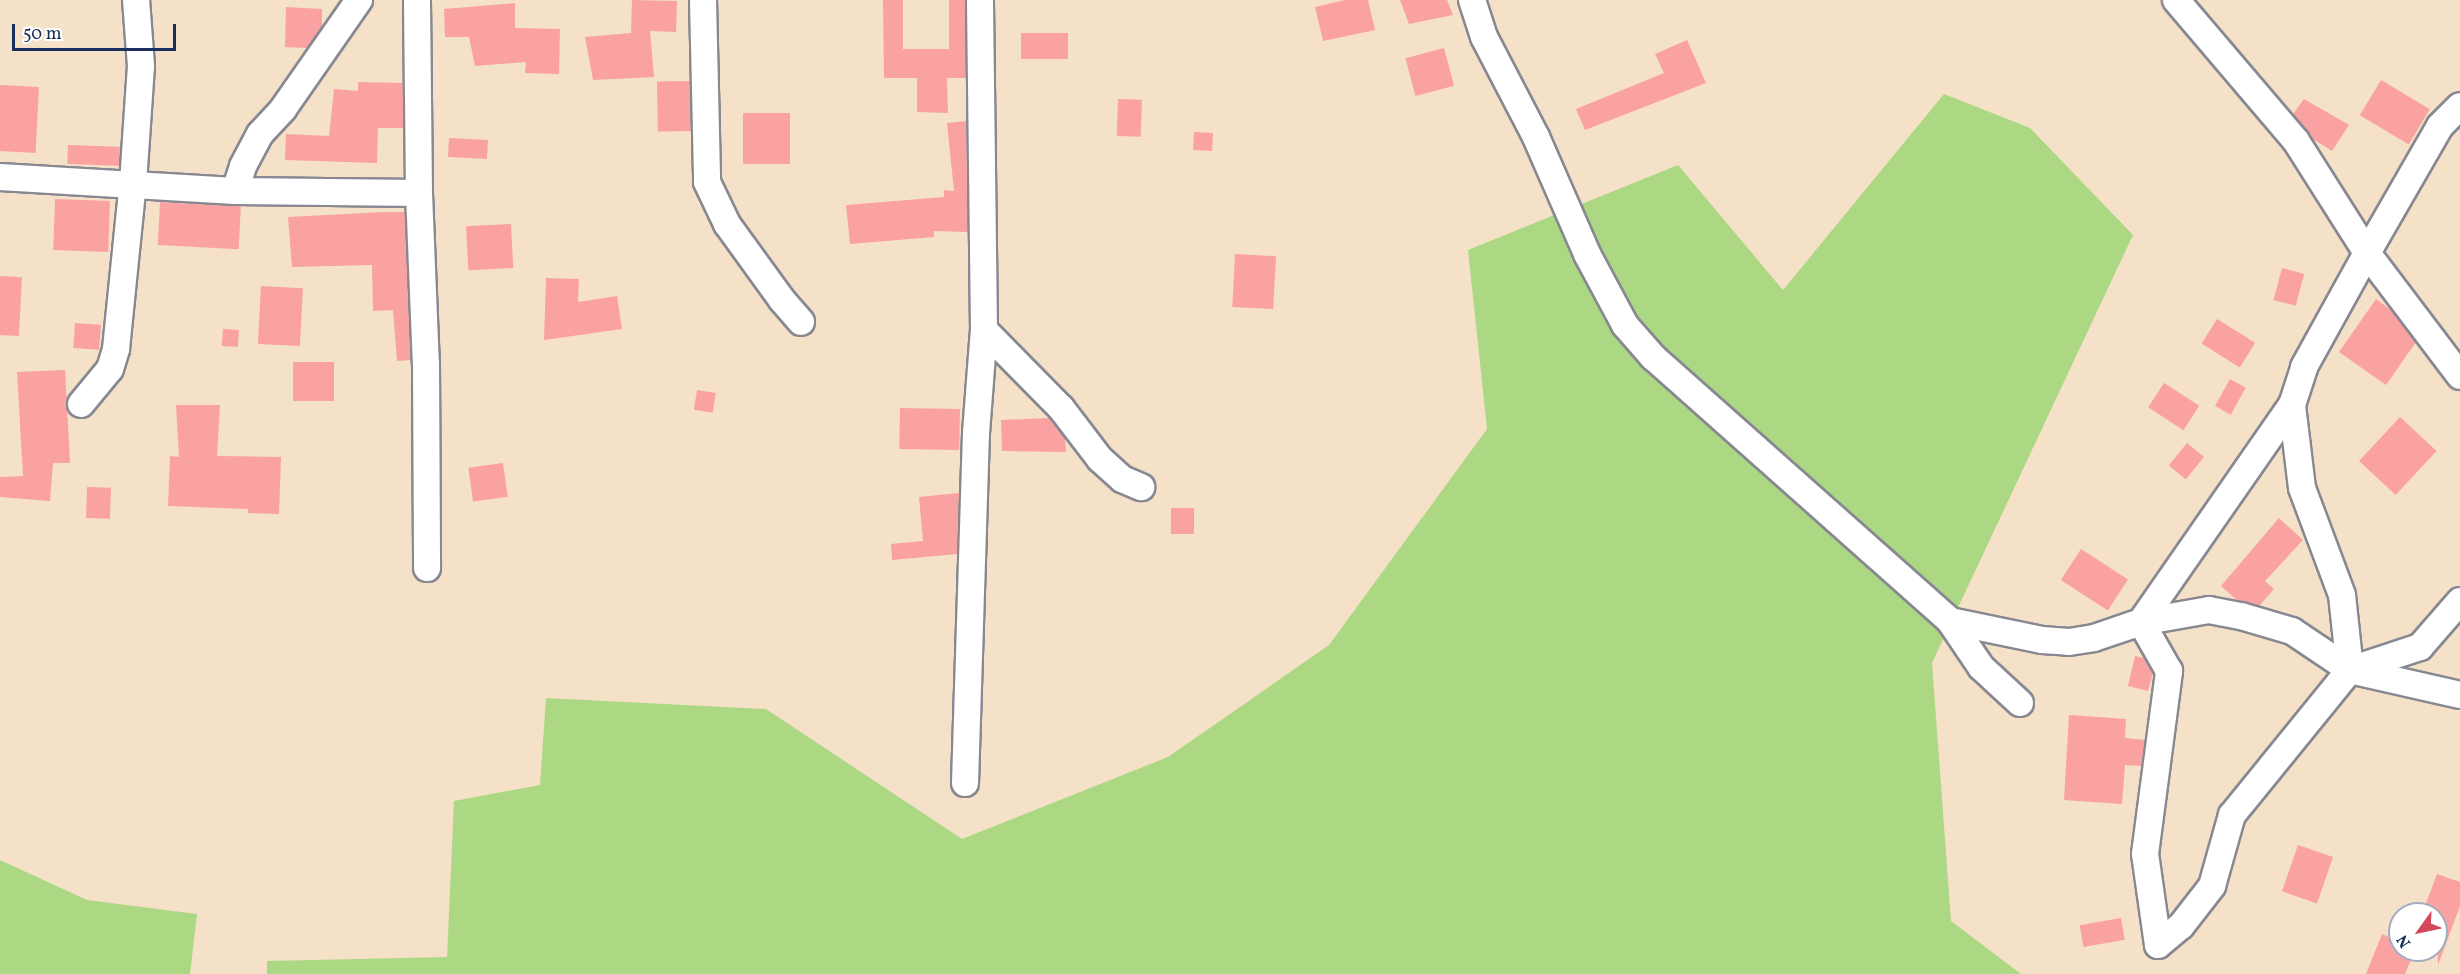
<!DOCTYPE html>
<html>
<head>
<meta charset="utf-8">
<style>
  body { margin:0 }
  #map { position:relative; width:2460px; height:974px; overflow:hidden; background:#f5e1c7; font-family:Vollkorn,serif }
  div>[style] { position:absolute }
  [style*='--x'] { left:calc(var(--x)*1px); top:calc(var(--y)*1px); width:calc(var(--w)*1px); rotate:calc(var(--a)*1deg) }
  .green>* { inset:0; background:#acd884 }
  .building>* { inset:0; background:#faa2a1; transform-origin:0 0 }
  .roads { filter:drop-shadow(2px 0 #888892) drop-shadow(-2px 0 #888892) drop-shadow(0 2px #888892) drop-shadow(0 -2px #888892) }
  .minor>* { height:26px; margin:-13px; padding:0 13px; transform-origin:13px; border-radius:13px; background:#fff }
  span { translate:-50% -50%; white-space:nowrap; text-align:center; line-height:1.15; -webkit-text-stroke:5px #fff; paint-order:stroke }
  .north { position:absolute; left:2388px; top:902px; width:60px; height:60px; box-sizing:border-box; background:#fff; border:2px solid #a4acbf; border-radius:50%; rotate:237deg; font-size:16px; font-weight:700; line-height:24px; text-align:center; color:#1b2f5e }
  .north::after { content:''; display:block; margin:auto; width:21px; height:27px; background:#d1495b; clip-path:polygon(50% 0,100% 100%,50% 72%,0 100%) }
  .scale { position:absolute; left:12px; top:24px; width:164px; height:27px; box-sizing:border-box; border:3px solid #1b2f5e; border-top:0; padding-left:8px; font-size:18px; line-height:21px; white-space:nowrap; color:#1b2f5e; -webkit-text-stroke:4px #fff; paint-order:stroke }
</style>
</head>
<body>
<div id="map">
  <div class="green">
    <div style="clip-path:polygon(1944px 94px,2030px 128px,2133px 235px,1932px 663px,1951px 921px,2021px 974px,267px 974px,267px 961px,447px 957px,454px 801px,540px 785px,546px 698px,766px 709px,962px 839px,1168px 757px,1329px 645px,1487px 429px,1468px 250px,1678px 165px,1783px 290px)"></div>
    <div style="clip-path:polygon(0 860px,87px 900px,197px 914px,190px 974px,0 974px)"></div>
  </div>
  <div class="building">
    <div style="clip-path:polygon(632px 0,677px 1px,676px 32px,650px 31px,654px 77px,593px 80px,585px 37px,631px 33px)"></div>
    <div style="clip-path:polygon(883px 0,903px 0,903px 49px,949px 49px,949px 0,965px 0,966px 78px,947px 78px,948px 113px,917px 112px,917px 78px,884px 78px)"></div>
    <div style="clip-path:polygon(1345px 0,1368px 0,1375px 30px,1323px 41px,1315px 7px)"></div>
    <div style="clip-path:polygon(1400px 0,1447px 0,1453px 15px,1409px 24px)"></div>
    <div style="clip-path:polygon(515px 3px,515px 28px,560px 29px,559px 74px,525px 73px,526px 62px,475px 66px,469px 37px,445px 37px,444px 9px)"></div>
    <div style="clip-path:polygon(286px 7px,322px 9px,322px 27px,307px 48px,285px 47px)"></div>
    <div style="left:1021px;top:33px;width:47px;height:26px"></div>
    <div style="clip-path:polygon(1687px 40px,1706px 83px,1585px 130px,1576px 109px,1664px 73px,1655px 54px)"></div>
    <div style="left:1444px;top:48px;width:39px;height:40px;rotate:75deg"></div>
    <div style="left:2381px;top:80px;width:57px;height:41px;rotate:31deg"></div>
    <div style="left:690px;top:81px;width:50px;height:33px;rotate:89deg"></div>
    <div style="clip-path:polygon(358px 82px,403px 83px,403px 128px,378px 128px,377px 163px,285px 160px,286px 134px,329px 136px,334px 89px,358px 91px)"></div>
    <div style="left:0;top:85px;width:39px;height:66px;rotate:3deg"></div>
    <div style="left:1118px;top:99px;width:24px;height:37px;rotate:2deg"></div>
    <div style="clip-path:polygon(2304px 99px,2349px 125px,2332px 151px,2313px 139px,2293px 114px)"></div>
    <div style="left:743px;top:113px;width:47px;height:51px"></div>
    <div style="clip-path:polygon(966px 121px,968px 232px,934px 231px,934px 237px,850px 244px,846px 205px,944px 197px,944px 190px,954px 191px,947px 123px)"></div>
    <div style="left:1194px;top:132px;width:19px;height:18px;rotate:3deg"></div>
    <div style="left:449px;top:138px;width:39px;height:19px;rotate:3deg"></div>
    <div style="left:68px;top:145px;width:52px;height:19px;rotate:2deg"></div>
    <div style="left:55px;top:199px;width:55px;height:51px;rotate:2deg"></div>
    <div style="left:160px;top:202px;width:81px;height:43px;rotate:3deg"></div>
    <div style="clip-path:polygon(383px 212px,405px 212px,411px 360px,397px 361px,393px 310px,373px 311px,372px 265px,292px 267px,288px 217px)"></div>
    <div style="left:511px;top:224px;width:44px;height:45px;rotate:87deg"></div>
    <div style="left:1235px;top:254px;width:41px;height:53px;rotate:3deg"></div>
    <div style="left:2282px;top:268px;width:23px;height:33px;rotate:15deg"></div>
    <div style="left:0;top:276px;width:22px;height:59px;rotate:3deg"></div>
    <div style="clip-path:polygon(546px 278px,579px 279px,578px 302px,617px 296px,622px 329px,544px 340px)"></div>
    <div style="left:261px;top:286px;width:42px;height:58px;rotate:3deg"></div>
    <div style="clip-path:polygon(2376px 299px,2391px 310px,2416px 342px,2386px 385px,2339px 352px)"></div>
    <div style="left:2217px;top:319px;width:45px;height:29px;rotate:32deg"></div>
    <div style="left:75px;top:323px;width:26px;height:25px;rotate:4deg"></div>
    <div style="left:223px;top:329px;width:16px;height:17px;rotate:4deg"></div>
    <div style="left:334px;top:362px;width:39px;height:41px;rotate:90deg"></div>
    <div style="clip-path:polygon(65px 370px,70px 463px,53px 463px,50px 501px,0 497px,0 477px,23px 476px,17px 372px)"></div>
    <div style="left:2230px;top:379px;width:18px;height:31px;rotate:29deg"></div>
    <div style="left:2164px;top:383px;width:42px;height:29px;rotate:33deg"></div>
    <div style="left:697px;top:390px;width:19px;height:20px;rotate:9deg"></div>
    <div style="clip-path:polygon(176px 405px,220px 405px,217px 456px,281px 457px,279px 514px,248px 513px,248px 509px,168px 506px,170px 456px,179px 457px)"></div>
    <div style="left:900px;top:408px;width:60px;height:41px;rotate:1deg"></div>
    <div style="left:2400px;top:417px;width:50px;height:60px;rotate:43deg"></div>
    <div style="clip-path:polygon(1049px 418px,1065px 438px,1066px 452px,1002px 451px,1001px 420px)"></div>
    <div style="left:2187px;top:443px;width:22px;height:29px;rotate:39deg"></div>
    <div style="left:503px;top:463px;width:34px;height:35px;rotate:82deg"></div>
    <div style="left:87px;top:487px;width:24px;height:31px;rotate:2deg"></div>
    <div style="clip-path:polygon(959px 493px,957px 554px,892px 560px,891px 544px,923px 541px,919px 497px)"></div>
    <div style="left:1171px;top:508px;width:23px;height:26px"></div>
    <div style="clip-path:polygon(2279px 518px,2303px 540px,2265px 581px,2274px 589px,2259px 606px,2237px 600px,2221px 586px)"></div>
    <div style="left:2081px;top:549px;width:56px;height:37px;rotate:33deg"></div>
    <div style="clip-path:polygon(2135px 656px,2144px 658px,2153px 673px,2148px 691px,2128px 686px)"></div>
    <div style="clip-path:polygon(2069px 715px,2126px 719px,2125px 738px,2145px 740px,2141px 766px,2125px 765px,2122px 804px,2064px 800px)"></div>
    <div style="left:2298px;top:845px;width:37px;height:49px;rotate:19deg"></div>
    <div style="clip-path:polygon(2437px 874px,2460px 882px,2460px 906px,2438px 965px,2436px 914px,2422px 914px)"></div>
    <div style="left:2121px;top:918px;width:22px;height:42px;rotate:80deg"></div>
    <div style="clip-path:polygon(2382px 934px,2400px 942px,2400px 950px,2415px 950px,2405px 974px,2366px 974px)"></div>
  </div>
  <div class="roads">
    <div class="minor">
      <div style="--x:703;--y:0;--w:182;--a:88.7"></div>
      <div style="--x:707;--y:182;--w:47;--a:64.5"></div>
      <div style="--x:727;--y:224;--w:94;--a:54.1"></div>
      <div style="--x:782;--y:300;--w:29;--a:49"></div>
      <div style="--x:1472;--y:0;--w:39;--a:72"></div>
      <div style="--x:1484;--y:37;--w:113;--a:62.5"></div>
      <div style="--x:1536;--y:137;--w:128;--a:66.4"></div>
      <div style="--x:1587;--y:254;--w:81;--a:61.8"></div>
      <div style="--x:1625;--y:325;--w:43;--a:48.8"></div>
      <div style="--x:1653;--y:357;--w:397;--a:41.6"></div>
      <div style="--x:1950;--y:621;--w:94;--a:11.7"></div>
      <div style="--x:2042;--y:640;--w:27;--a:4"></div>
      <div style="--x:2069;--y:642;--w:25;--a:-9"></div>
      <div style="--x:2094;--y:638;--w:50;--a:-18.8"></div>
      <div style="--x:2141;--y:622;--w:69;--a:-10"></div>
      <div style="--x:2209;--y:610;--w:33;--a:11"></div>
      <div style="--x:2241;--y:616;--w:53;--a:16.4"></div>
      <div style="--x:2292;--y:631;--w:70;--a:33.9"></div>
      <div style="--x:2350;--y:670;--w:113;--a:12.8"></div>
      <div style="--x:2176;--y:0;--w:185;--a:49.6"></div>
      <div style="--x:2296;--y:141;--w:133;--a:57.6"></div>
      <div style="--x:2367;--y:253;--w:154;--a:52.9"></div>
      <div style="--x:0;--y:177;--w:235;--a:3.4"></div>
      <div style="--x:235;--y:191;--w:184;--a:0.6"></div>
      <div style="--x:419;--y:193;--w:193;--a:-90.6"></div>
      <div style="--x:235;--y:191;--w:26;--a:-72"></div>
      <div style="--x:243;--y:166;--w:36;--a:-62"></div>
      <div style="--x:260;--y:134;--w:34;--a:-47"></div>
      <div style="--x:283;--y:109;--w:133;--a:-55.1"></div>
      <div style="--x:419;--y:193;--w:171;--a:87.7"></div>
      <div style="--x:426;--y:364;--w:204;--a:89.7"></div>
      <div style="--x:984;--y:330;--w:110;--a:45.4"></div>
      <div style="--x:1061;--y:408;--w:64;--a:52.6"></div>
      <div style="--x:1100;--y:459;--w:30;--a:42"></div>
      <div style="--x:1122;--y:479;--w:21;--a:23"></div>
      <div style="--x:81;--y:404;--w:45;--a:-50.4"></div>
      <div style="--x:110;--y:369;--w:21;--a:-73"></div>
      <div style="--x:116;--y:349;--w:167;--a:-84.2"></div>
      <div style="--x:133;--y:183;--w:117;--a:-86.1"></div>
      <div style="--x:141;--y:66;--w:66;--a:-94.3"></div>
      <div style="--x:1950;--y:621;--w:55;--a:56"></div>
      <div style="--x:1981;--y:667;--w:53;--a:42.7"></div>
      <div style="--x:2350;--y:670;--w:75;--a:-96.1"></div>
      <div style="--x:2342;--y:595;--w:114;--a:-110.5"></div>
      <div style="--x:2302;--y:488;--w:84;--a:-96.9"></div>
      <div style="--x:2292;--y:405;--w:40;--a:-72"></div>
      <div style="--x:2304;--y:367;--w:130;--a:-61.1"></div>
      <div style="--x:2367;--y:253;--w:146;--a:-60.1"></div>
      <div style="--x:2440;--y:126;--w:28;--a:-45"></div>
      <div style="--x:965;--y:783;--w:350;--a:-88.2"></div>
      <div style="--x:976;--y:433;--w:103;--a:-85.6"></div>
      <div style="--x:984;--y:330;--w:330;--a:-90.7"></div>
      <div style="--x:2158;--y:945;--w:92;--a:-98.1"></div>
      <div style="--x:2145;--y:854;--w:185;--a:-82.5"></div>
      <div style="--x:2169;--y:671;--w:56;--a:-119.7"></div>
      <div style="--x:2141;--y:622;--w:264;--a:-55.2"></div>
      <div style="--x:2158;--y:945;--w:30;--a:-40"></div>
      <div style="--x:2181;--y:926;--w:51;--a:-52.2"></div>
      <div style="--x:2212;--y:886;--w:74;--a:-74.3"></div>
      <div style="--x:2232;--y:815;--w:187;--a:-50.9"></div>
      <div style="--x:2350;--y:670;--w:74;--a:-18.2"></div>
      <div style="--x:2420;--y:647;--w:61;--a:-49"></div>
    </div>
  </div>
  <div class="north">N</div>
  <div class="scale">50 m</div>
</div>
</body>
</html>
